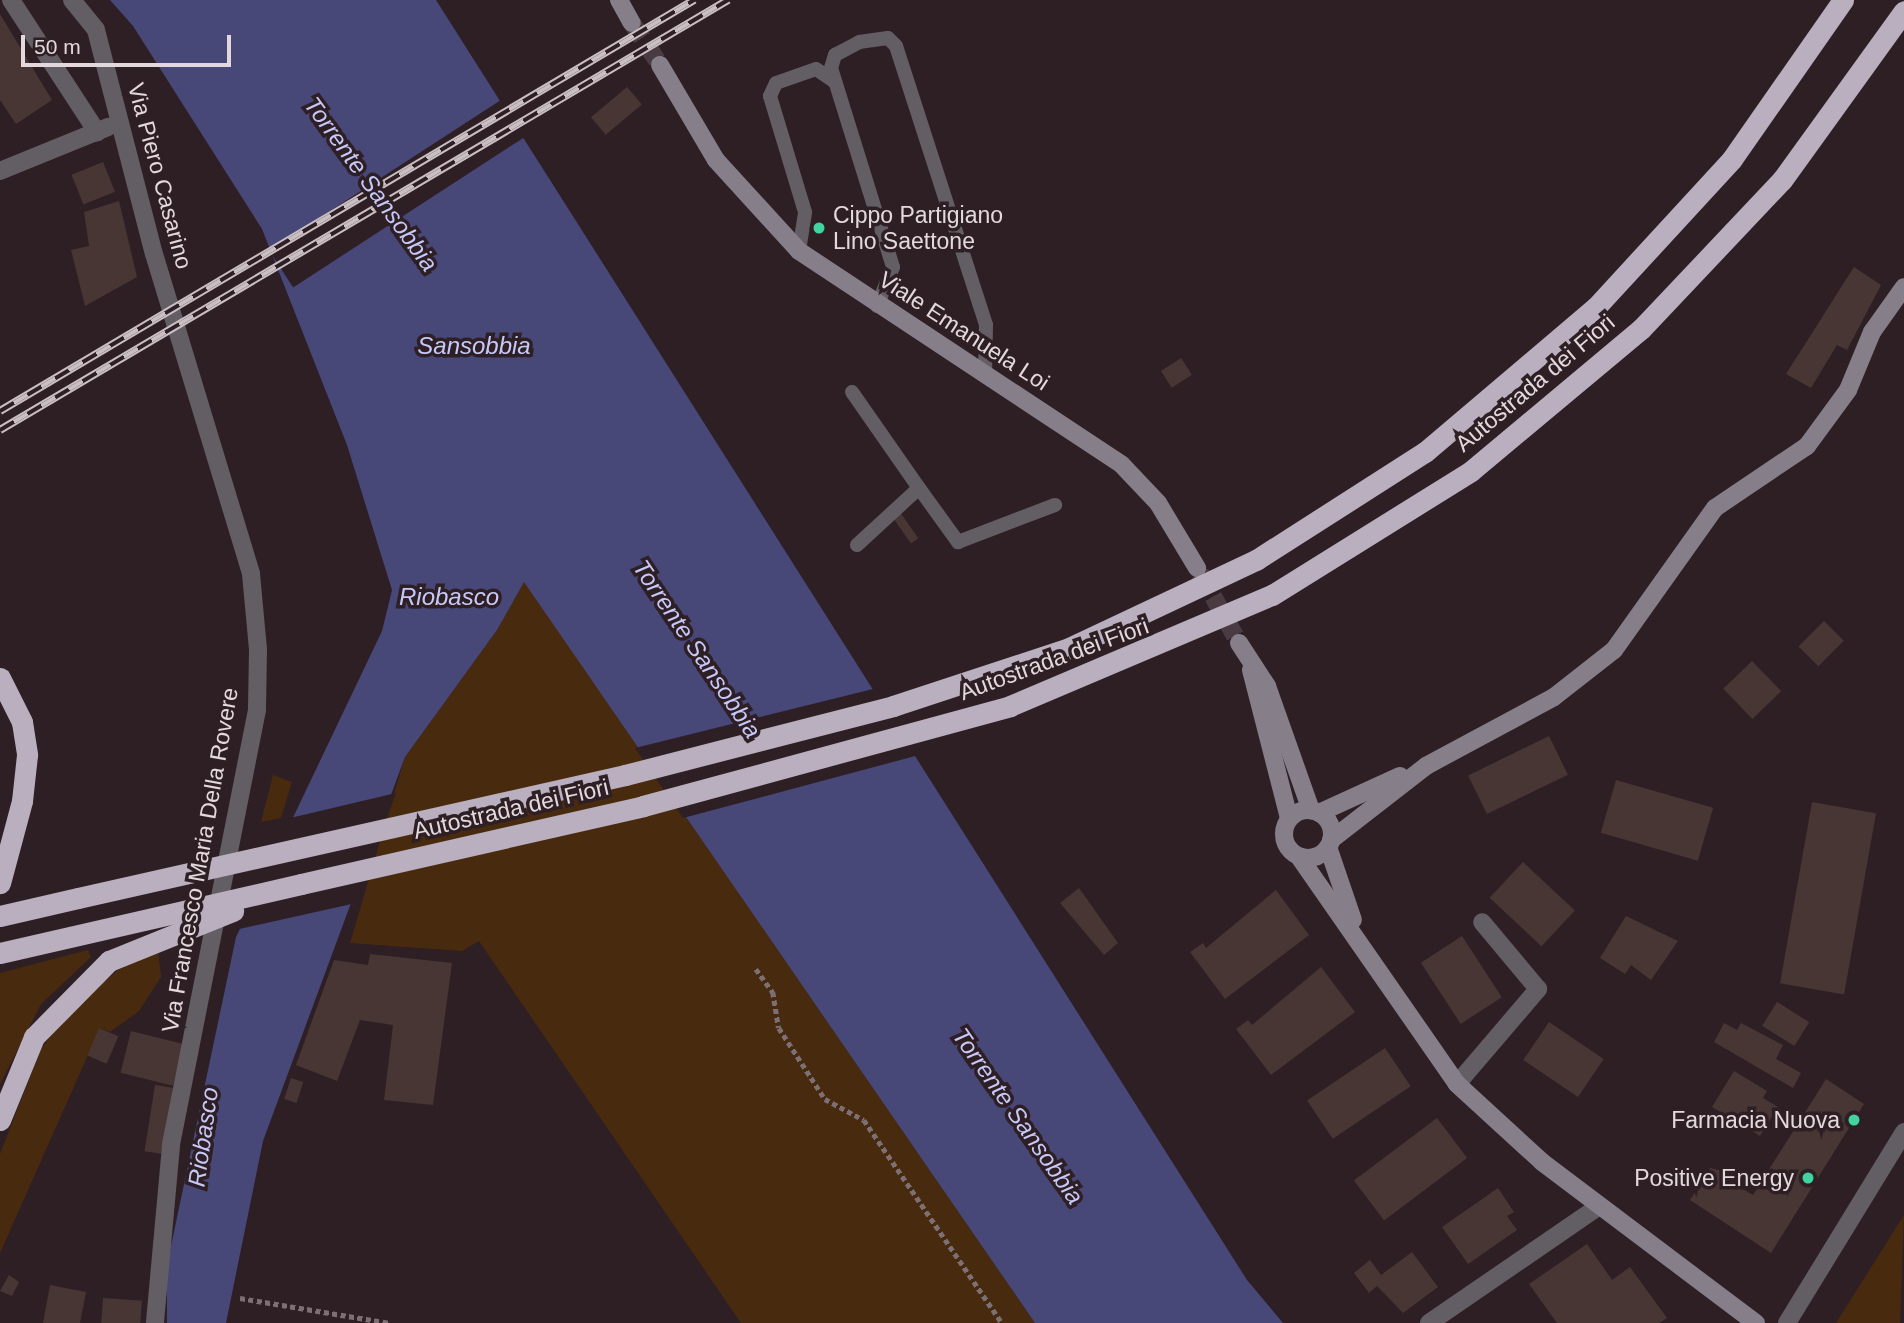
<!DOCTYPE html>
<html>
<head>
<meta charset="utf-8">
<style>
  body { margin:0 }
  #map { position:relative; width:1904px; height:1323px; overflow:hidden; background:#2e1f25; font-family:Helvetica,sans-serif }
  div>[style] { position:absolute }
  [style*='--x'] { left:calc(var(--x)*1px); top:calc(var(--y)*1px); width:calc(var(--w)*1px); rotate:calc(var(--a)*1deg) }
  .green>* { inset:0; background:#482b0e }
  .water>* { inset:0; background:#474778 }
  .pier>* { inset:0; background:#2e1f25; transform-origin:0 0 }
  .building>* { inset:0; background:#473634; transform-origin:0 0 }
  .secondary-tunnel>* { height:18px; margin-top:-9px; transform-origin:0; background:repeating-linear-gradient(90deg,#493b41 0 18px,transparent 0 27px) }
  .path>* { height:4.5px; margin-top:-2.25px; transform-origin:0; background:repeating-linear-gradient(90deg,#7d7075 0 5px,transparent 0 8.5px) }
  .lane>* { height:14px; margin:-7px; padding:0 7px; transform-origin:7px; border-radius:7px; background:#635e64 }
  .street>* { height:18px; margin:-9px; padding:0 9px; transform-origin:9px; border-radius:9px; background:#635e64 }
  .secondary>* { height:18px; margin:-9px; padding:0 9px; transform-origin:9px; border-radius:9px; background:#867f89 }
  .secondary>.ring { margin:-9px; padding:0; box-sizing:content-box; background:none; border:18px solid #867f89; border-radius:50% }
  .highway>* { height:21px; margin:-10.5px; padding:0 10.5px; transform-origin:10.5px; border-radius:10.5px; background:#baafbe }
  .rail>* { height:8px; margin-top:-4px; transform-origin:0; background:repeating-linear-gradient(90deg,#2e1f25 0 16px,#c9bec2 0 32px); box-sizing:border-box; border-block:2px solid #c9bec2 }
  .highway-bridge>* { height:21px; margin:-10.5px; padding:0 10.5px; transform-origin:10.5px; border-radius:10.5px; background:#baafbe }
  .dots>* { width:19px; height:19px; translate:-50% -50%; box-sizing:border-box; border:4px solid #2e1f25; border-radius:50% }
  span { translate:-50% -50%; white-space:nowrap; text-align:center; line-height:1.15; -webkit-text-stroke:7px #2e1f25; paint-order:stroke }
  .street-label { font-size:23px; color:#e3d9dd }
  .poi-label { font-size:23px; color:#e3d9dd }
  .left { translate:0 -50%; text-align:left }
  .right { translate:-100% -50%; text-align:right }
  .water-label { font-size:24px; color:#c6c9f8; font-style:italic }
  .scale { position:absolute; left:21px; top:35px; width:210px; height:32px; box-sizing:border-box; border:4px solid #e3d9dd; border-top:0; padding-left:9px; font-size:21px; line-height:24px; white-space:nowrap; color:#e3d9dd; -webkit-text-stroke:5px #2e1f25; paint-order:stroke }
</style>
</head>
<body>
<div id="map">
  <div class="green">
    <div style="clip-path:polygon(524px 581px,1035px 1323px,741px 1323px,479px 941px,462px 951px,350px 943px,405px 757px,497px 630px)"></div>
    <div style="clip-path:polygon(273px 775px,292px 782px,281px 818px,261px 822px)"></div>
    <div style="clip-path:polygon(158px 949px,161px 977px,139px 1011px,110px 1032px,100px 1028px,0 1253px,0 1154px,41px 1049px,71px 1009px,118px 970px)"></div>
    <div style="clip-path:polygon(88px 950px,91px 957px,41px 1004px,0 1084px,0 973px)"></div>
    <div style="clip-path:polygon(1904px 1215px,1900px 1323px,1836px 1323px)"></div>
  </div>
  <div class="water">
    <div style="clip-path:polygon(110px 0,436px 0,1247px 1280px,1283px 1323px,1035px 1323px,524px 582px,497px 630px,405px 757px,263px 1141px,226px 1323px,167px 1323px,167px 1265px,236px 937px,382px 631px,392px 590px,347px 445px,262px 229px,133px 26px)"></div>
  </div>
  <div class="pier">
    <div style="left:504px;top:98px;width:44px;height:280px;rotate:57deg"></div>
    <div style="clip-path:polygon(877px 688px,919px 755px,683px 818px,635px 748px)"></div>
    <div style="clip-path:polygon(396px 793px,356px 903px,235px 930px,286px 819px)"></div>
  </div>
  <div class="building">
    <div style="clip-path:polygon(0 14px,52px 100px,16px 124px,0 100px)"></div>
    <div style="left:627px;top:87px;width:23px;height:47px;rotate:50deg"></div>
    <div style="left:103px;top:162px;width:32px;height:34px;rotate:68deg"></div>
    <div style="clip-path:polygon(119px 201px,137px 277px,85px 306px,71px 250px,89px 246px,84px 212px)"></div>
    <div style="clip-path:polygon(1854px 267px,1881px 285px,1847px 350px,1837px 345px,1811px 388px,1786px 374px)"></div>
    <div style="left:1181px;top:358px;width:20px;height:24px;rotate:57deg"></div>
    <div style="left:900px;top:512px;width:32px;height:9px;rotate:55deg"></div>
    <div style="left:1824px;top:621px;width:28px;height:36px;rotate:45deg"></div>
    <div style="left:1752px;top:661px;width:42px;height:40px;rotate:46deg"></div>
    <div style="left:1549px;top:736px;width:43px;height:90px;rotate:64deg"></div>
    <div style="left:1616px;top:780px;width:101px;height:55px;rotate:16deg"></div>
    <div style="left:1812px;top:802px;width:65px;height:184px;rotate:10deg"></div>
    <div style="left:1523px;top:862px;width:71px;height:49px;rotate:43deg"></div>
    <div style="clip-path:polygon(1079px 888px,1118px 943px,1104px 955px,1060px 903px)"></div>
    <div style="clip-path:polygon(1276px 890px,1309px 935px,1225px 999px,1190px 952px,1203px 943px,1206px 948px)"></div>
    <div style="clip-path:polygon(1626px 916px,1678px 941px,1651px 980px,1631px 965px,1625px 974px,1600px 958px)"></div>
    <div style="left:1462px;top:936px;width:73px;height:49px;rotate:57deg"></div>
    <div style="clip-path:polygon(370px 954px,452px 963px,433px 1105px,384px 1100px,393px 1025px,360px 1020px,337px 1081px,296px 1065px,334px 960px,368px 965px)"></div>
    <div style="clip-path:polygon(1321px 967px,1355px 1012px,1271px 1075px,1236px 1029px,1248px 1020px,1252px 1025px)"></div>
    <div style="left:1777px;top:1002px;width:38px;height:28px;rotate:32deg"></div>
    <div style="left:1549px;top:1022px;width:66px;height:46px;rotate:34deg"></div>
    <div style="clip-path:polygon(1724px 1023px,1737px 1030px,1741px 1023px,1783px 1045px,1776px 1059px,1801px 1073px,1793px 1088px,1714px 1042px)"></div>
    <div style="left:99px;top:1028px;width:21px;height:30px;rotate:23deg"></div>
    <div style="left:131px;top:1031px;width:54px;height:43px;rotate:14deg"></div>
    <div style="left:1385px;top:1048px;width:46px;height:94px;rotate:56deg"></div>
    <div style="clip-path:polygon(1734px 1071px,1767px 1091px,1763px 1098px,1778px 1107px,1760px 1136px,1712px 1107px)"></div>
    <div style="left:291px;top:1078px;width:13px;height:22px;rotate:18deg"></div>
    <div style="clip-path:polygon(1826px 1079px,1864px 1104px,1771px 1253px,1690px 1200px,1710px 1168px,1735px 1174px,1731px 1182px,1753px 1195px)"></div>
    <div style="left:155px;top:1085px;width:18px;height:67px;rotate:9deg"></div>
    <div style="left:1437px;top:1118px;width:50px;height:104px;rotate:53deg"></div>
    <div style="clip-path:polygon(1498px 1188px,1514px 1212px,1507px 1216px,1517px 1230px,1468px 1264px,1442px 1227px)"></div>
    <div style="clip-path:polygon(1587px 1244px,1612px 1280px,1630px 1267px,1667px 1318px,1659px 1323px,1557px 1323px,1529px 1284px)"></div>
    <div style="clip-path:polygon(1412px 1252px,1438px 1287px,1403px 1313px,1377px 1286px,1369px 1293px,1354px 1273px,1370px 1260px,1381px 1275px)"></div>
    <div style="clip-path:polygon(9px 1275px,19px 1282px,12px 1296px,0 1291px)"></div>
    <div style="clip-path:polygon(50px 1285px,86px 1292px,80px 1323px,43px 1323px)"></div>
    <div style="left:103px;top:1298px;width:39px;height:25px;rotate:4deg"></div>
  </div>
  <div class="secondary-tunnel">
    <div style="--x:632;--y:23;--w:50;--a:56.3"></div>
    <div style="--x:1200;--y:573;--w:80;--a:60.9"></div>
  </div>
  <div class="path">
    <div style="--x:756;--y:969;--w:29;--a:54"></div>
    <div style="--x:773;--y:992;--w:36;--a:81"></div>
    <div style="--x:779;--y:1028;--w:85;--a:57.1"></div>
    <div style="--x:825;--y:1099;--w:44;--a:28.3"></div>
    <div style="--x:864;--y:1120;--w:245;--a:55.8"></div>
    <div style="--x:240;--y:1298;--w:152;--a:9.5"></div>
  </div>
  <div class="lane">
    <div style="--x:799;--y:251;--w:39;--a:-81"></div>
    <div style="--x:805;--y:212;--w:121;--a:-106.8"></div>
    <div style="--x:770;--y:96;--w:14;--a:-65"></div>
    <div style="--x:776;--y:83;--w:42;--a:-19.3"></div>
    <div style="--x:816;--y:69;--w:23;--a:34"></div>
    <div style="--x:877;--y:306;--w:42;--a:-67.7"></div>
    <div style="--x:893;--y:267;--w:208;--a:-107.3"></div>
    <div style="--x:831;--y:68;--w:14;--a:-73"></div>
    <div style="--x:835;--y:55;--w:27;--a:-28"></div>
    <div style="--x:859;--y:42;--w:29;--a:-8"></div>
    <div style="--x:888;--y:38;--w:11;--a:45"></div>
    <div style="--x:896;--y:46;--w:293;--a:72.1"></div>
    <div style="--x:986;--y:325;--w:51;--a:91.1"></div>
    <div style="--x:852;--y:392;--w:117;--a:55.1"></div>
    <div style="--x:857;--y:545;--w:84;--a:-42.6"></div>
    <div style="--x:919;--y:488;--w:67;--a:54.2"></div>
    <div style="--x:958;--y:542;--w:104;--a:-20.9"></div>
  </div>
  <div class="street">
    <div style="--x:11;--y:0;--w:158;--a:56.9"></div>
    <div style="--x:72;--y:0;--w:38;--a:51"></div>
    <div style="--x:96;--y:30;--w:231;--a:75.5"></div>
    <div style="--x:154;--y:254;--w:334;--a:73.1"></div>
    <div style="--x:251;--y:574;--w:76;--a:84.7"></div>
    <div style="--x:258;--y:650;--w:60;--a:91"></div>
    <div style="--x:257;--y:710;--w:444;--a:101.2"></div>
    <div style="--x:171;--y:1146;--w:178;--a:95.2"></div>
    <div style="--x:0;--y:171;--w:117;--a:-22.2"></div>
    <div style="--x:1457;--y:1084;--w:125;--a:-49.5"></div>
    <div style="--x:1538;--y:989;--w:87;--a:-129.9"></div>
    <div style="--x:1429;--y:1323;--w:206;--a:-34.5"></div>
    <div style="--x:1787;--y:1323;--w:224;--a:-58.5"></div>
  </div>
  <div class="secondary">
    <div style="--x:619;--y:0;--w:26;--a:61"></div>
    <div style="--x:660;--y:65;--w:110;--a:59.5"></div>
    <div style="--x:716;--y:160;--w:123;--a:47.6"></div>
    <div style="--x:799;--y:251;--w:387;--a:33.5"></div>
    <div style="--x:1122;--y:465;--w:52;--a:46.5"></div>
    <div style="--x:1158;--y:503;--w:76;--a:59"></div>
    <div style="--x:1239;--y:643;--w:51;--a:56.9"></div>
    <div style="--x:1267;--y:686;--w:132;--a:70.5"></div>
    <div style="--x:1251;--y:670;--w:153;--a:75.6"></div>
    <div class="ring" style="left:1284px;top:810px;width:30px;height:30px"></div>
    <div style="--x:1319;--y:813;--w:89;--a:-24.6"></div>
    <div style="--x:1331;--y:840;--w:120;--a:-37.9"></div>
    <div style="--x:1426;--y:766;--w:145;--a:-28.3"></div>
    <div style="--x:1554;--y:697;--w:76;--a:-38.1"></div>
    <div style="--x:1614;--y:650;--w:174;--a:-54.6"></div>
    <div style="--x:1715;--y:508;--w:111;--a:-34"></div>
    <div style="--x:1807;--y:446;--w:69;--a:-53.8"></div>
    <div style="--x:1848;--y:390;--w:63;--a:-67.5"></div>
    <div style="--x:1872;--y:332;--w:55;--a:-54.6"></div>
    <div style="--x:1328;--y:847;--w:77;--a:71.1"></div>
    <div style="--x:1300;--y:858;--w:275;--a:55.2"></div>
    <div style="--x:1457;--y:1084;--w:115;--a:42.5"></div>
    <div style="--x:1542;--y:1162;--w:268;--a:37"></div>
  </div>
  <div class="highway">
    <div style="--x:1256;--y:560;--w:201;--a:-32.6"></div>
    <div style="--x:1425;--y:452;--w:224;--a:-40.3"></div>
    <div style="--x:1596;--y:307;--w:201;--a:-47.4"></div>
    <div style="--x:1732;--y:159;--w:194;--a:-55.1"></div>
    <div style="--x:1272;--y:595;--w:234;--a:-31.9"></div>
    <div style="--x:1471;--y:471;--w:222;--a:-39.9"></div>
    <div style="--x:1641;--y:329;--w:205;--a:-46.6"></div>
    <div style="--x:1782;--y:180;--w:208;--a:-54.2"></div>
    <div style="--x:0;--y:678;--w:49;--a:63.4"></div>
    <div style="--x:22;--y:722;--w:33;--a:81"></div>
    <div style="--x:27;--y:755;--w:46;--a:96.2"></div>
    <div style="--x:22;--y:801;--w:85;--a:105"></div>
    <div style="--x:301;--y:884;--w:351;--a:-12.8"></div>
    <div style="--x:0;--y:916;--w:80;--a:-13"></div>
    <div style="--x:0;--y:1120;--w:90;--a:-67.7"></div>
    <div style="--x:34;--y:1037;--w:107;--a:-45.4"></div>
  </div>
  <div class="rail">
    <div style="--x:0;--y:411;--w:807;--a:-30.63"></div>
    <div style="--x:0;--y:430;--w:846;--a:-30.57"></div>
  </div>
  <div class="highway-bridge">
    <div style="--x:643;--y:806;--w:380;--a:-15.2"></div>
    <div style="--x:1010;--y:706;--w:285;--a:-23"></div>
    <div style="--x:78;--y:898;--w:561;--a:-12.67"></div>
    <div style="--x:625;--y:775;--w:277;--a:-14.4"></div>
    <div style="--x:893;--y:706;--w:185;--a:-18.2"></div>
    <div style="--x:1069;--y:648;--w:207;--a:-25.2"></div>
    <div style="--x:0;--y:953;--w:309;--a:-12.9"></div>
    <div style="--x:109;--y:961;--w:134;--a:-22"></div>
  </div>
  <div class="dots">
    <div style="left:819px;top:228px;background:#41d4a1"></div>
    <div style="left:1854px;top:1120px;background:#41d4a1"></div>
    <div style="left:1808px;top:1178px;background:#41d4a1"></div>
  </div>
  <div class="street-label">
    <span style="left:160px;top:176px;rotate:75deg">Via Piero Casarino</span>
    <span style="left:964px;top:331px;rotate:33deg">Viale Emanuela Loi</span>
    <span style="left:1535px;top:383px;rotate:-40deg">Autostrada dei Fiori</span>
    <span style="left:1054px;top:659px;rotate:-20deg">Autostrada dei Fiori</span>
    <span style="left:511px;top:809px;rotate:-13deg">Autostrada dei Fiori</span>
    <span style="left:200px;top:860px;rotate:-80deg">Via Francesco Maria Della Rovere</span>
  </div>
  <div class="poi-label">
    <span class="left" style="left:833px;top:228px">Cippo Partigiano<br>Lino Saettone</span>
    <span class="right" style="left:1840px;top:1120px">Farmacia Nuova</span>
    <span class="right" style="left:1794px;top:1178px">Positive Energy</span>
  </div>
  <div class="water-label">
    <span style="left:371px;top:184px;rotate:54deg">Torrente Sansobbia</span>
    <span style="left:474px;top:346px">Sansobbia</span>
    <span style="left:449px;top:597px">Riobasco</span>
    <span style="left:697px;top:649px;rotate:56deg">Torrente Sansobbia</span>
    <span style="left:1018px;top:1116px;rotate:55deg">Torrente Sansobbia</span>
    <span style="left:203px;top:1137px;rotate:-82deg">Riobasco</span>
  </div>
  <div class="scale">50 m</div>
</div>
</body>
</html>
